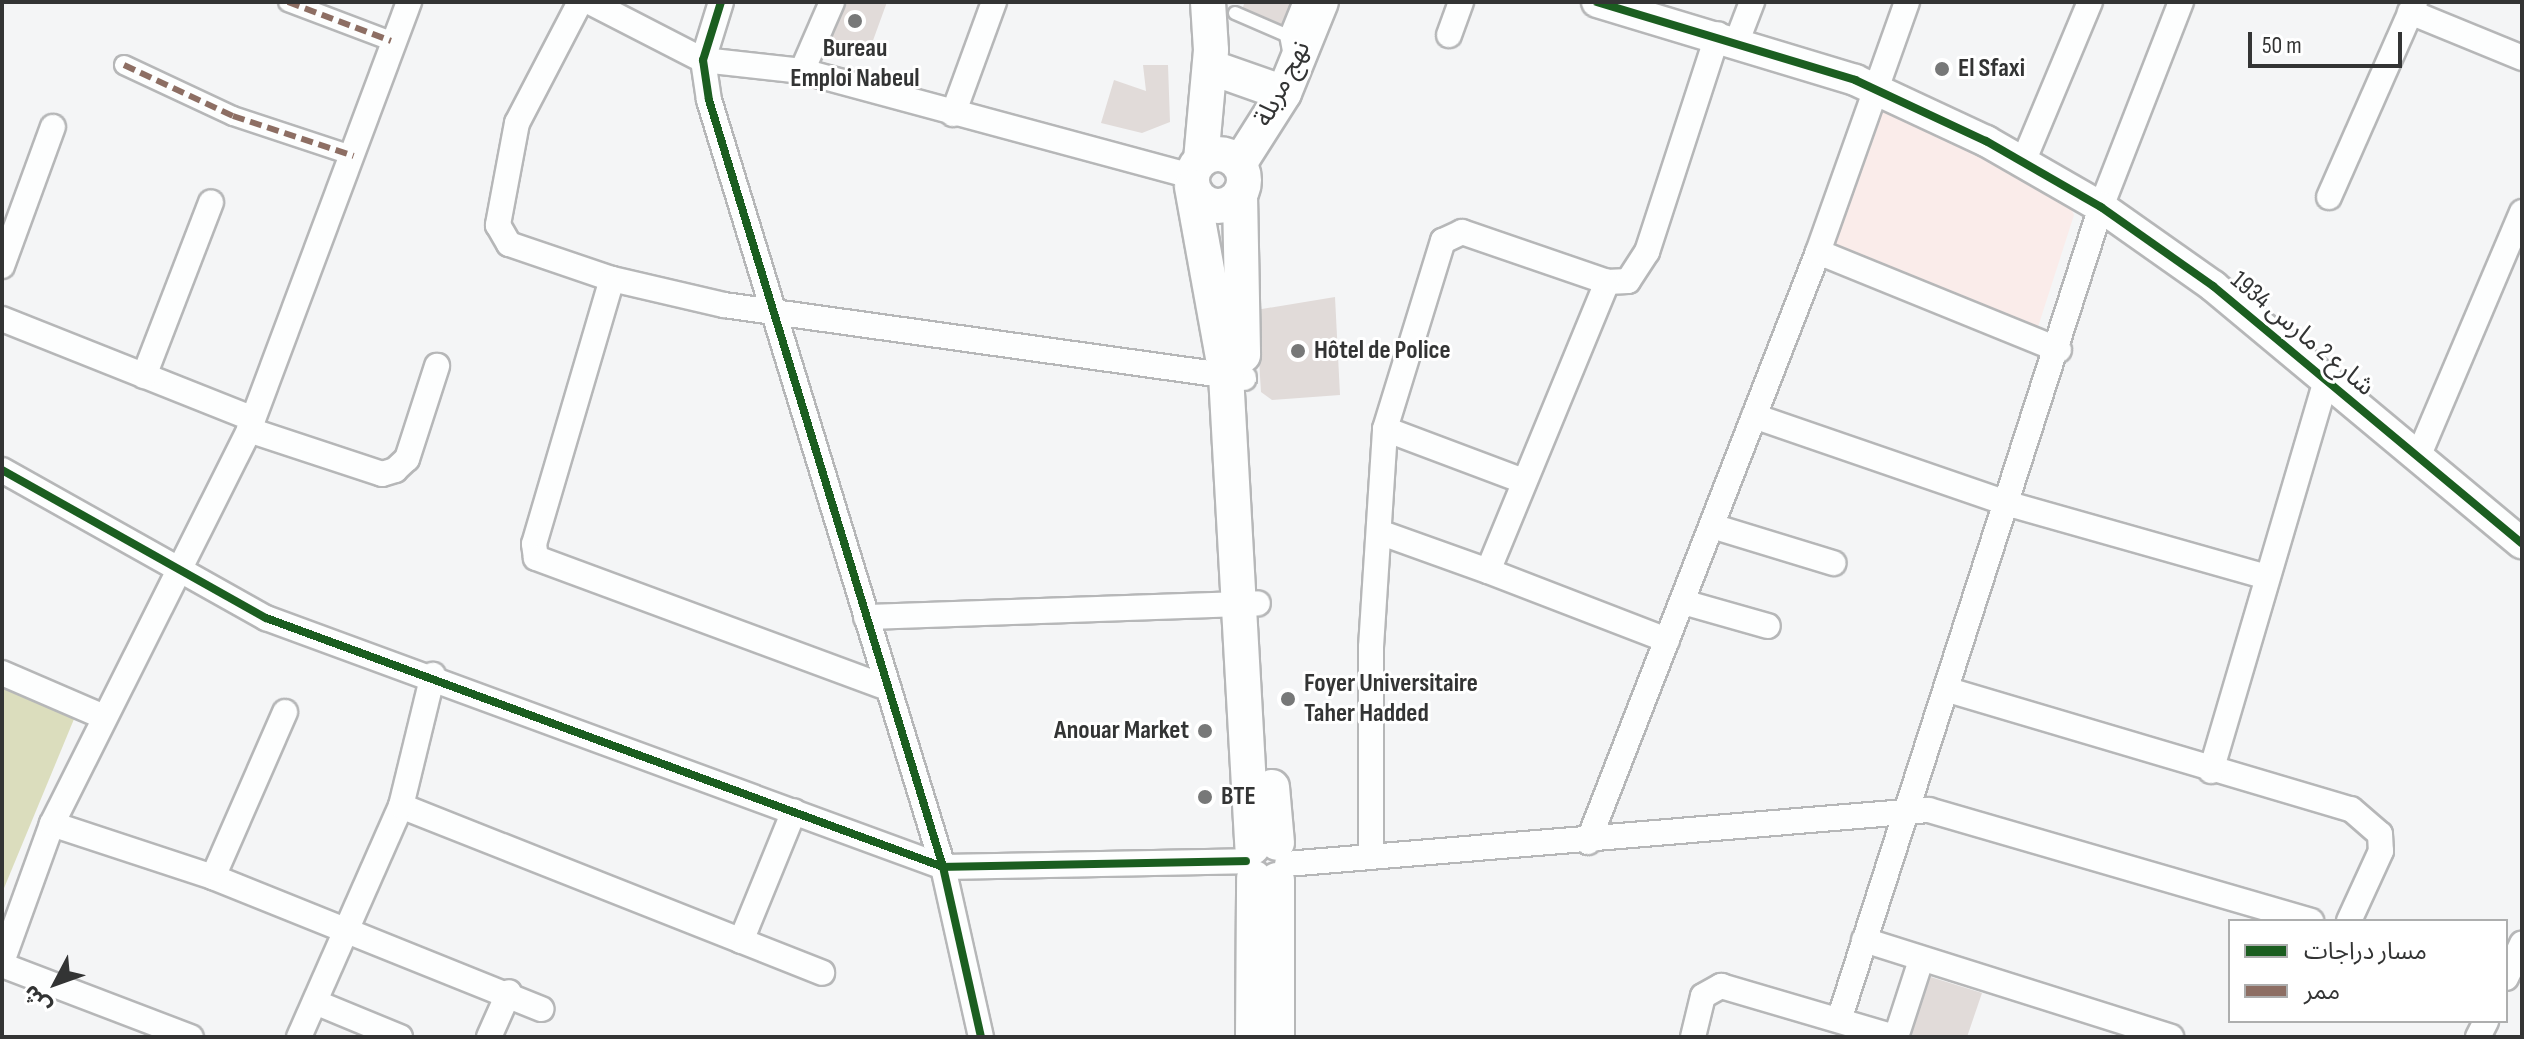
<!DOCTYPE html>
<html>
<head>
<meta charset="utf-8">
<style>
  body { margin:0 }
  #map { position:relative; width:2524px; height:1039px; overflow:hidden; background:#f4f5f6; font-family:"Sofia Sans Condensed","Noto Sans Arabic",sans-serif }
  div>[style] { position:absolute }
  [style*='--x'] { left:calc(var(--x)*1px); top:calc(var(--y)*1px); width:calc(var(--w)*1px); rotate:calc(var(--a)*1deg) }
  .education>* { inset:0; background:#faecea }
  .green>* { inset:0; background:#dbddbd }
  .building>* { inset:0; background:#e1dbd9 }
  .roads { filter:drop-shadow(2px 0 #b6b7b8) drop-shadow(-2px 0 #b6b7b8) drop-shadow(0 2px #b6b7b8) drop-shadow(0 -2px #b6b7b8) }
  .service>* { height:12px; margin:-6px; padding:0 6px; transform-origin:6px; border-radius:6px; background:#fdfefe }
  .pedestrian>* { height:18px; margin:-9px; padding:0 9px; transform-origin:9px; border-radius:9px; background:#fdfefe }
  .minor>* { height:24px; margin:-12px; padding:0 12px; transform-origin:12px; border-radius:12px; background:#fdfefe }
  .tertiary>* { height:30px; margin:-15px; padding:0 15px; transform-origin:15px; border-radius:15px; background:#fdfefe }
  .secondary>* { height:34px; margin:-17px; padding:0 17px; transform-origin:17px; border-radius:17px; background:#fdfefe }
  .secondary>.ring { margin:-17px; padding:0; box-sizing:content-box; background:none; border:34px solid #fdfefe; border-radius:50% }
  .quiet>* { height:6px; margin-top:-3px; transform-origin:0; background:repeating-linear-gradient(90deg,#8d6e63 0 12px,transparent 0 18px) }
  .cycleway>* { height:8px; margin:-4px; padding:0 4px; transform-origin:4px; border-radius:4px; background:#1b5e20 }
  .dots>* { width:22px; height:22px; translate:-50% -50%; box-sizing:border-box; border:4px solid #fff; border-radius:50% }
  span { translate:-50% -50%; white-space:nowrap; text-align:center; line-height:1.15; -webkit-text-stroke:6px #fff; paint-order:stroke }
  .poi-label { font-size:26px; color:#333434; font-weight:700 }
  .left { translate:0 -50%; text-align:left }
  .right { translate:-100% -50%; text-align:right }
  .street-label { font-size:26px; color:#333434 }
  .frame { position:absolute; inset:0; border:4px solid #333434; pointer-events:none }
  .legend { position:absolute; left:2228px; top:919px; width:280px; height:104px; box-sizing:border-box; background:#fff; border:2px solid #adaeae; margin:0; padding:10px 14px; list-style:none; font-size:24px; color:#333434 }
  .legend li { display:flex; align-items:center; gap:16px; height:40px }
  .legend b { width:40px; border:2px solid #adaeae }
  .north { position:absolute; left:16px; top:943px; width:80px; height:80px; -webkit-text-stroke:6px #fff; paint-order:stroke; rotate:229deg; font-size:22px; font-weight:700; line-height:32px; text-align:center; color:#333434 }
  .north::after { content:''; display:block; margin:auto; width:28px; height:36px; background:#333434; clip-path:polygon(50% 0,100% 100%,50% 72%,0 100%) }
  .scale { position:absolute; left:2248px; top:32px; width:154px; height:36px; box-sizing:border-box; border:4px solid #333434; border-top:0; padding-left:10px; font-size:24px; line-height:28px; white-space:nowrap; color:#333434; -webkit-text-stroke:6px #fff; paint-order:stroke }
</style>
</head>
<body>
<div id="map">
  <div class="education">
    <div style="clip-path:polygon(1864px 93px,2064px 194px,2074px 215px,2038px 327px,1817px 237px)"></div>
  </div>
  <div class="green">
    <div style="clip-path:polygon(2px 676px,79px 707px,2px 893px)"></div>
  </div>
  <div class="building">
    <div style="clip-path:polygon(837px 2px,887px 2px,867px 57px,824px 40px)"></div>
    <div style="clip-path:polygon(1245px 2px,1296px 2px,1285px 30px,1241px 11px)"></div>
    <div style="clip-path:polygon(1143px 65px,1168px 65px,1170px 122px,1142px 133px,1101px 123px,1114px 80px,1146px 91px)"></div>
    <div style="clip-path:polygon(1335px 297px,1340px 395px,1272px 400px,1261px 392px,1256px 310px)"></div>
    <div style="clip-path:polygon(1921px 974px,1982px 993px,1967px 1037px,1901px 1037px)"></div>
  </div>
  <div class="roads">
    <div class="service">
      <div style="--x:1235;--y:13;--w:56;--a:23.3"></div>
      <div style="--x:1290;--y:56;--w:21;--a:-101"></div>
      <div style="--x:1286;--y:35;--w:35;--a:-68"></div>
    </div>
    <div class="pedestrian">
      <div style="--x:288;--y:2;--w:110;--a:20.7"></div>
      <div style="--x:124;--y:65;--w:120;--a:25.1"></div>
      <div style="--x:233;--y:116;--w:127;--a:18.3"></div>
    </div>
    <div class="minor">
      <div style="--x:580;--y:2;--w:136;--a:117.5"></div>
      <div style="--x:517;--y:123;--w:104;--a:100.6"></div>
      <div style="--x:498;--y:225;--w:22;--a:60"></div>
      <div style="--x:509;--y:244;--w:109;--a:18.8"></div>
      <div style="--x:612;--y:279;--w:115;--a:13.1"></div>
      <div style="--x:724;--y:305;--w:525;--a:7.99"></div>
      <div style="--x:590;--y:2;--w:127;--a:27.2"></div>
      <div style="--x:703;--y:60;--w:100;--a:6.3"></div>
      <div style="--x:802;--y:71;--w:404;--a:15.1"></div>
      <div style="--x:721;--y:2;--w:61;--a:107.2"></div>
      <div style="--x:703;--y:60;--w:40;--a:81.5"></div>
      <div style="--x:709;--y:100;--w:802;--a:73.03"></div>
      <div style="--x:943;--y:867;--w:174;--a:77.4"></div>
      <div style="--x:2410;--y:12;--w:121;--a:22.3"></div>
      <div style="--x:1449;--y:35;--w:35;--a:-70"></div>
      <div style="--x:1737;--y:41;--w:42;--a:-69"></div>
      <div style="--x:802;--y:71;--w:75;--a:-66.5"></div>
      <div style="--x:953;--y:114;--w:119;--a:-69.9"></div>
      <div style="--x:2023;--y:162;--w:173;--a:-67.3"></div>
      <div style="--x:2329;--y:197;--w:213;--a:-66.2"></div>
      <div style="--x:1818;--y:252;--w:260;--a:22.1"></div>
      <div style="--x:2;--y:266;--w:148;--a:-69.9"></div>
      <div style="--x:612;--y:279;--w:276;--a:106.4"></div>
      <div style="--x:534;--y:544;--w:14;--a:82"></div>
      <div style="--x:536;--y:558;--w:375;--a:20.3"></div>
      <div style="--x:2;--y:319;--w:270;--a:21.7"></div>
      <div style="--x:144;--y:376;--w:186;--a:-68.9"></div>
      <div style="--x:1754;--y:416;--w:270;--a:19"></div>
      <div style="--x:2009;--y:504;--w:268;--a:15.8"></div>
      <div style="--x:1385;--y:429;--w:147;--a:20.6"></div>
      <div style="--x:249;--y:430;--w:140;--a:18.3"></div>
      <div style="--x:382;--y:474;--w:14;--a:-17"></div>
      <div style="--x:395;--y:470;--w:16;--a:-43"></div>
      <div style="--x:407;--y:459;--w:98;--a:-72.1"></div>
      <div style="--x:2418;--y:457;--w:266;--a:-67"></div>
      <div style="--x:2;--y:470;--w:303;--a:29.3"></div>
      <div style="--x:266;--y:618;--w:721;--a:20.19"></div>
      <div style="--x:943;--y:867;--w:303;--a:-1.1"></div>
      <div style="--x:1712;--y:526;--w:127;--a:17"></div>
      <div style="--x:1379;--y:532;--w:116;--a:19.7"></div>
      <div style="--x:1488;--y:571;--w:313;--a:-67.6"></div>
      <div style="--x:1607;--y:282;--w:21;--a:-3"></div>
      <div style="--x:1628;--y:281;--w:35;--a:-57"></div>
      <div style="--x:1647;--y:252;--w:229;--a:-72"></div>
      <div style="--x:1488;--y:571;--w:192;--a:21.1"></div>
      <div style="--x:1683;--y:602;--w:88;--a:15.8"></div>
      <div style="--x:866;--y:617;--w:392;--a:-2"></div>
      <div style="--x:2;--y:673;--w:111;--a:23.3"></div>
      <div style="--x:1948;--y:690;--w:420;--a:16.5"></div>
      <div style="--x:2351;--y:809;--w:38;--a:41"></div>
      <div style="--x:2380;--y:834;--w:17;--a:87"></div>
      <div style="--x:2381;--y:851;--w:77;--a:114.6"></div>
      <div style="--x:2211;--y:771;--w:408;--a:-73.6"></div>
      <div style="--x:401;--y:806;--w:453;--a:21.6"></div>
      <div style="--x:52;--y:824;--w:169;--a:18.2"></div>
      <div style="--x:213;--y:877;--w:354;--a:21.9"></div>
      <div style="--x:1588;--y:842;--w:633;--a:-68.7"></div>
      <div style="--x:1818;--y:252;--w:265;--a:-70.4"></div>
      <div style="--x:1371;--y:855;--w:208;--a:-90"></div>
      <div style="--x:1371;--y:647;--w:218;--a:-86.3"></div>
      <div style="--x:1385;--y:429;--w:197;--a:-72.9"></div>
      <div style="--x:1443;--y:241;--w:21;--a:-25"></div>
      <div style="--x:1462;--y:232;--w:153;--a:19"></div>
      <div style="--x:1287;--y:864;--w:644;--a:-4.81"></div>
      <div style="--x:1929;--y:810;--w:398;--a:16.2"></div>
      <div style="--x:213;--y:877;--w:180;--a:-66.4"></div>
      <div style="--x:1864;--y:940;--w:322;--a:17.5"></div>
      <div style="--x:741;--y:941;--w:140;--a:-67.8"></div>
      <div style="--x:2;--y:962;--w:147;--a:-70.1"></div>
      <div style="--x:52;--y:824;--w:441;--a:-63.4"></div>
      <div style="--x:249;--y:430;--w:457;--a:-69.5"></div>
      <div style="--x:2;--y:965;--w:202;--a:20.9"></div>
      <div style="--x:2506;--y:978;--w:38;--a:-65"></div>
      <div style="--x:315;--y:1002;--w:92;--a:22.4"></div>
      <div style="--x:1839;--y:1020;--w:854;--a:-72.14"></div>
      <div style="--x:2101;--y:207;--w:220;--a:-68.7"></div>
      <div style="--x:299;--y:1037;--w:253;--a:-66.2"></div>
      <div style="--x:401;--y:806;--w:135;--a:-76.3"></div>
      <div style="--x:489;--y:1037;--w:49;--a:-66"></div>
      <div style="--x:1693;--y:1037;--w:42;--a:-76.3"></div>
      <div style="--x:1703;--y:996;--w:21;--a:-29"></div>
      <div style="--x:1721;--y:986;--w:180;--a:16.4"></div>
      <div style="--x:1896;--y:1037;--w:81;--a:-72"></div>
      <div style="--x:2478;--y:1037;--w:18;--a:-63"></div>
    </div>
    <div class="tertiary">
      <div style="--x:1597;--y:2;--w:270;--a:16.8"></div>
      <div style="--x:1855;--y:80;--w:145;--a:25"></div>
      <div style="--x:1986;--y:141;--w:133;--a:29.9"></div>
      <div style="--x:2101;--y:207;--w:137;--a:35.2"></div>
      <div style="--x:2213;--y:286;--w:402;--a:39.8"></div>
    </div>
    <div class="secondary">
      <div style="--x:1210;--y:67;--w:78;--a:19.4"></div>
      <div class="ring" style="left:1192px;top:154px;width:18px;height:18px"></div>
      <div style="--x:1201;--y:160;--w:110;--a:-84.8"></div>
      <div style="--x:1211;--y:50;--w:48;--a:-93.6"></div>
      <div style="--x:1239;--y:164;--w:84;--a:-57.6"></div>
      <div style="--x:1284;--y:93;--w:98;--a:-67.9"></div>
      <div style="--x:1192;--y:187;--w:191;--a:79.7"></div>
      <div style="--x:1226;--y:375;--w:473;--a:86.8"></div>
      <div style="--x:1240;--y:195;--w:160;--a:88.9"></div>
      <div style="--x:1272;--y:787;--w:56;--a:84.9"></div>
      <div style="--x:1277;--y:880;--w:157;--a:90"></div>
      <div style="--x:1253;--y:1037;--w:159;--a:-89.6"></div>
    </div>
  </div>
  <div class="quiet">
    <div style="--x:288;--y:2;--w:110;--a:20.7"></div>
    <div style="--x:124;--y:65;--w:120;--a:25.1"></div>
    <div style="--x:233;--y:116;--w:127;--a:18.3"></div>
  </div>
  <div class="cycleway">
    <div style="--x:721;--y:2;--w:61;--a:107.2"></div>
    <div style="--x:703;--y:60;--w:40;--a:81.5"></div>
    <div style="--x:709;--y:100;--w:802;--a:73.03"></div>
    <div style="--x:943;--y:867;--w:174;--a:77.4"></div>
    <div style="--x:1597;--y:2;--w:270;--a:16.8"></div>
    <div style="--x:1855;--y:80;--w:145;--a:25"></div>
    <div style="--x:1986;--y:141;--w:133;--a:29.9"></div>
    <div style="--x:2101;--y:207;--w:137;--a:35.2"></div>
    <div style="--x:2213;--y:286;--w:402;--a:39.8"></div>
    <div style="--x:2;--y:470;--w:303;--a:29.3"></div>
    <div style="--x:266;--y:618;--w:721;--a:20.19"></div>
    <div style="--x:943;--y:867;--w:303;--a:-1.1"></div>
  </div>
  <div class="dots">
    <div style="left:855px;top:21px;background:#777878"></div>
    <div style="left:1942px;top:69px;background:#777878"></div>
    <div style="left:1298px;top:351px;background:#777878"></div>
    <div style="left:1288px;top:699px;background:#777878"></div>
    <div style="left:1205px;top:731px;background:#777878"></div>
    <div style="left:1205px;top:797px;background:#777878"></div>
  </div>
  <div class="poi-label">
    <span style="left:855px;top:64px">Bureau<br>Emploi Nabeul</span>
    <span class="left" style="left:1958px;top:69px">El Sfaxi</span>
    <span class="left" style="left:1314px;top:351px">Hôtel de Police</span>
    <span class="left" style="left:1304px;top:699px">Foyer Universitaire<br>Taher Hadded</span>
    <span class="right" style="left:1189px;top:731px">Anouar Market</span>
    <span class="left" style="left:1221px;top:797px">BTE</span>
  </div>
  <div class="street-label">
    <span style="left:1283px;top:84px;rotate:-63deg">نهج مربلة</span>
    <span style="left:2302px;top:334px;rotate:40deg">شارع 2 مارس 1934</span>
  </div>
  <div class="frame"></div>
  <ul class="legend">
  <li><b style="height:10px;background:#1b5e20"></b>مسار دراجات</li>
  <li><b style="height:10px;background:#8d6e63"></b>ممر</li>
  </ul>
  <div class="north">ش</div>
  <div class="scale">50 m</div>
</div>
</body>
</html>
